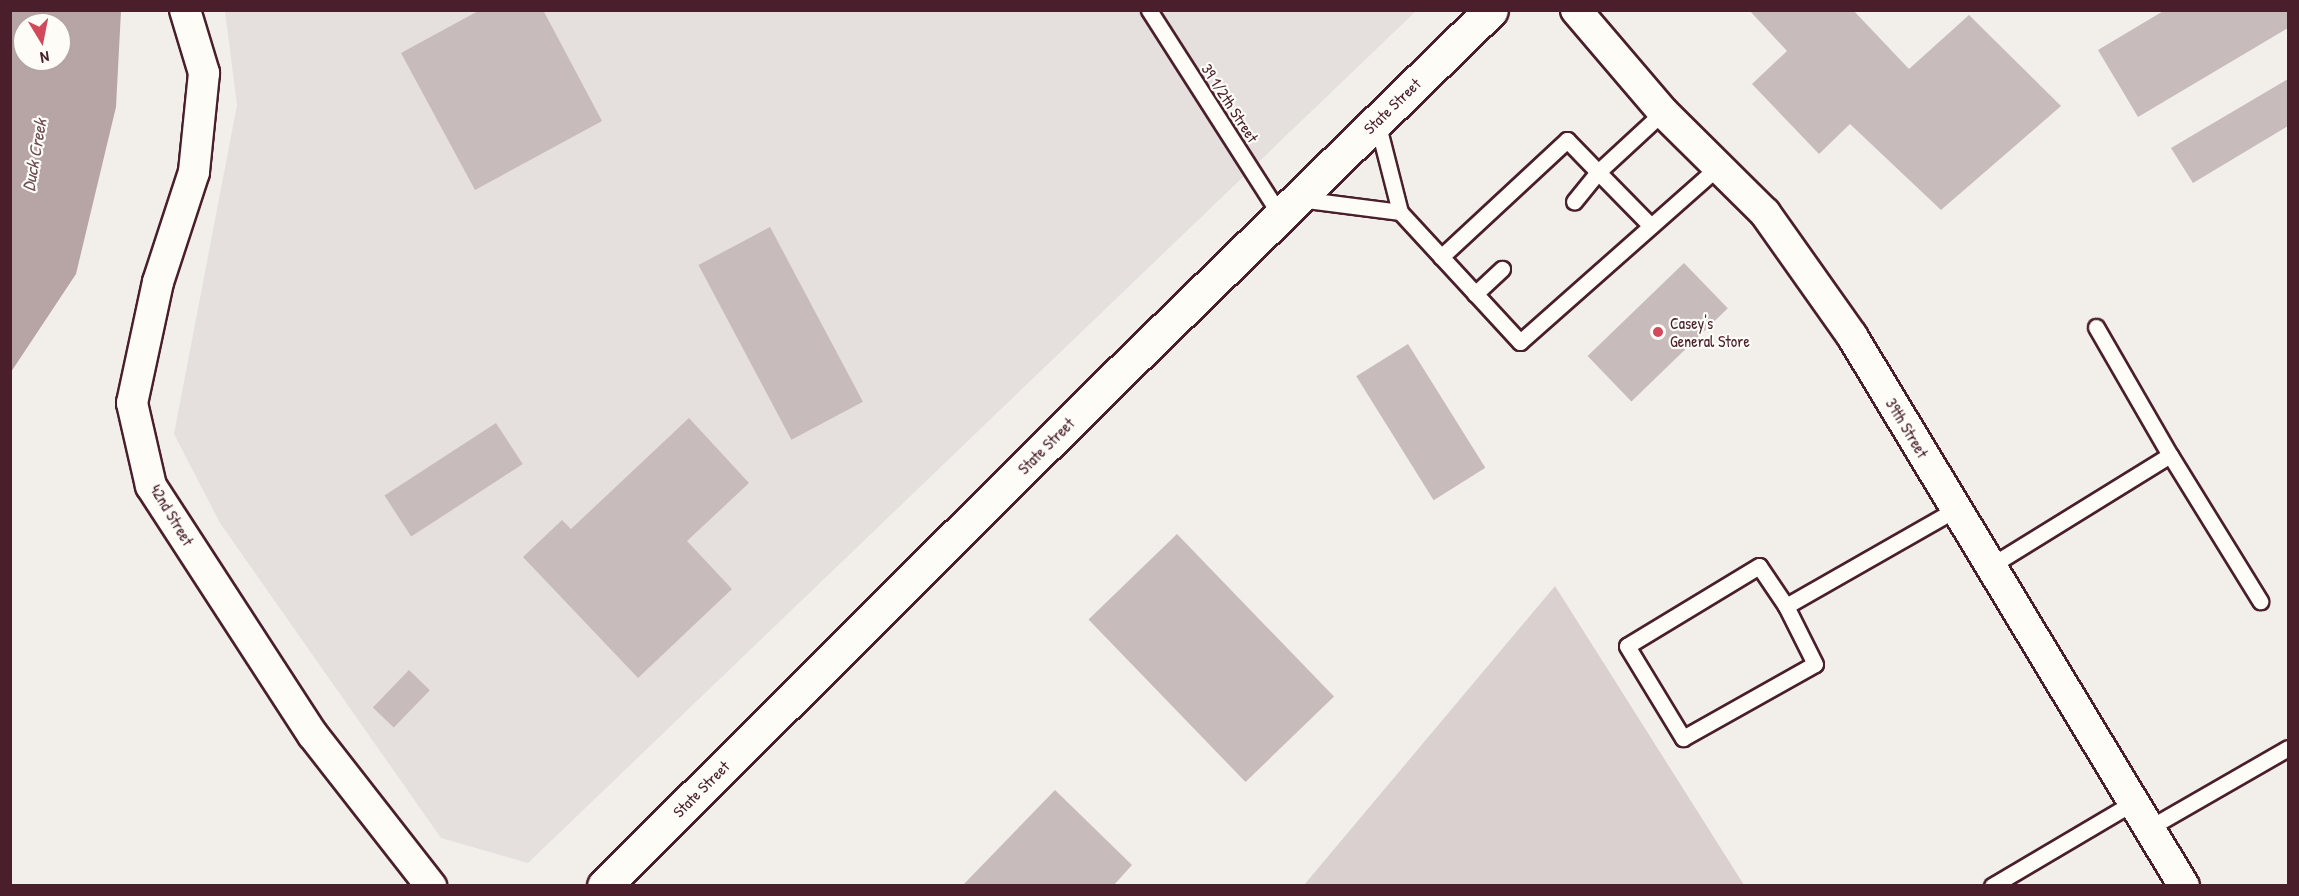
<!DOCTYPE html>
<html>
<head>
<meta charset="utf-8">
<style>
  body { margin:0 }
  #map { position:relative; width:2299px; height:896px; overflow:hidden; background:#f2efeb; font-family:"Patrick Hand",sans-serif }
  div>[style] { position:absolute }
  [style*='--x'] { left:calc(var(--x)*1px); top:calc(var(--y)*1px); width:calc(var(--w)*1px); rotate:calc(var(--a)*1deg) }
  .built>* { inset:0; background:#e5dfdd }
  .green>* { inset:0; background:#d9d0cf }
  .water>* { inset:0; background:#b7a5a6 }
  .building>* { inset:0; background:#c8bbbb; transform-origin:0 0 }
  .roads { filter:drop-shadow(2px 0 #4a1f2b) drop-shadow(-2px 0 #4a1f2b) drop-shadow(0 2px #4a1f2b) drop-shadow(0 -2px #4a1f2b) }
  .service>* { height:15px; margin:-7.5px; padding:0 7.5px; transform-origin:7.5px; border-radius:7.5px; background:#fdfcf7 }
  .minor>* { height:30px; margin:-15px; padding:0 15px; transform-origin:15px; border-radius:15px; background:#fdfcf7 }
  .primary>* { height:33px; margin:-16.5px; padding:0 16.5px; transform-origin:16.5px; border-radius:16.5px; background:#fdfcf7 }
  .dots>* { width:16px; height:16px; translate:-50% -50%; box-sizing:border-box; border:3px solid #fdfcf7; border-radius:50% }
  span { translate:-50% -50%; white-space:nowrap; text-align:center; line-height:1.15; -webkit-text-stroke:4.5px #fdfcf7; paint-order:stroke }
  .street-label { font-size:16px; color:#4a1f2b }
  .poi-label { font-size:16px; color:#4a1f2b }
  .left { translate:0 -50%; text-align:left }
  .water-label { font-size:18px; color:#704e56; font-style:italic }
  .frame { position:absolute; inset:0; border:12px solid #4a1f2b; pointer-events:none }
  .north { position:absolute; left:12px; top:12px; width:60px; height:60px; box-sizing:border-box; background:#fdfcf7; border:2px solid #b5a4a5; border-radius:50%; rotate:170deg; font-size:16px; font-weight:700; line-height:24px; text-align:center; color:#4a1f2b }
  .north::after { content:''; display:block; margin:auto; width:21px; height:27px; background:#d1495b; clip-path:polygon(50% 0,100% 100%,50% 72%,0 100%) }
</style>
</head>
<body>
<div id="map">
  <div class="built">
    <div style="clip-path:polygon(225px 11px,1416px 11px,528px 863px,441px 838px,220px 523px,174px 434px,237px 105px)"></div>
  </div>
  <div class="green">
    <div style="clip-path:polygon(1555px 586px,1744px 885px,1304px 885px)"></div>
  </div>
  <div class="water">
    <div style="clip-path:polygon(evenodd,11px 10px,121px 11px,116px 107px,76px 274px,11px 372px,11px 10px,24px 24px,60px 24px,60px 60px,24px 60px,24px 24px)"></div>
  </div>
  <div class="building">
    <div style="clip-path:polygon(480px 10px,543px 10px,602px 121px,475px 190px,401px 53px)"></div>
    <div style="clip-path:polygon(1749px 10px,1853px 10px,1909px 69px,1969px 15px,2061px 106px,1941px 210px,1850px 124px,1819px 154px,1752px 84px,1787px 51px)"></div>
    <div style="clip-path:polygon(2165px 10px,2288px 10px,2288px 28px,2138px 117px,2098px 50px)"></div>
    <div style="clip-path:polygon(2288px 79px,2288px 126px,2193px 183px,2171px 148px)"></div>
    <div style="left:770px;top:227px;width:198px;height:81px;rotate:62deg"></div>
    <div style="left:1684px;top:263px;width:63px;height:134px;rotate:46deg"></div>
    <div style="left:1408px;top:344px;width:146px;height:61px;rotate:58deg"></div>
    <div style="clip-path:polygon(689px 418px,749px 483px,687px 541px,732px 589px,638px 678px,523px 557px,562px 520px,571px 529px)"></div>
    <div style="left:496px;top:423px;width:49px;height:133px;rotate:57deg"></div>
    <div style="left:1177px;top:534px;width:226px;height:123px;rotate:46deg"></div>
    <div style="left:409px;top:670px;width:29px;height:52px;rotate:44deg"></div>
    <div style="clip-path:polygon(1055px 790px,1132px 865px,1113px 886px,962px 886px)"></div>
  </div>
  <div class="roads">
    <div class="service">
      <div style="--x:1149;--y:10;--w:243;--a:57.4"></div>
      <div style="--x:1299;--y:199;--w:102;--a:7.3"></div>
      <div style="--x:1400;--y:212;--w:93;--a:-104.3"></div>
      <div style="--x:1400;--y:212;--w:177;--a:47.3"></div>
      <div style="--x:1520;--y:342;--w:264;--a:-41.5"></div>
      <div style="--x:1651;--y:226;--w:76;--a:-134.5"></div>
      <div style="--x:1598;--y:172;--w:88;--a:-42.7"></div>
      <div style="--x:1441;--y:257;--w:172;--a:-42.9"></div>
      <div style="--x:1567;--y:140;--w:45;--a:45.9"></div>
      <div style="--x:1598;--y:172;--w:38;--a:129"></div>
      <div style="--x:1475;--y:294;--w:37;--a:-43"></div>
      <div style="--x:2096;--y:327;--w:148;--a:60"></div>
      <div style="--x:1992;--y:565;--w:209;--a:-31.7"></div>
      <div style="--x:2170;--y:455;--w:172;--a:58.3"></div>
      <div style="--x:1786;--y:606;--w:48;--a:-124"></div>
      <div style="--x:1759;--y:566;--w:154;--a:148.8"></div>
      <div style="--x:1627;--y:646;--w:108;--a:58.7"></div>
      <div style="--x:1683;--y:738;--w:151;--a:-29.3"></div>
      <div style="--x:1815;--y:664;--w:65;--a:-116.6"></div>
      <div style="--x:1786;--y:606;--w:196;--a:-29.7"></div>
      <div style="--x:2149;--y:828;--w:160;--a:-29.9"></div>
      <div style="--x:1992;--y:886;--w:165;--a:-30.6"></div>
    </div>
    <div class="minor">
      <div style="--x:185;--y:10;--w:66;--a:73.2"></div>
      <div style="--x:204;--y:73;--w:100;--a:95.8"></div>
      <div style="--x:194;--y:172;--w:116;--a:108.1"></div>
      <div style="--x:158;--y:282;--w:124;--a:102.1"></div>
      <div style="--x:132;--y:403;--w:85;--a:77.1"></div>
      <div style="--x:151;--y:486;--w:297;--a:57"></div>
      <div style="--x:313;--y:735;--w:192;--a:52"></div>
      <div style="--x:1576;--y:10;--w:134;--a:49.5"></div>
      <div style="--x:1663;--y:112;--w:144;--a:44.7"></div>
      <div style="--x:1765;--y:213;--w:151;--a:54.7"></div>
      <div style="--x:1852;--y:336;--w:642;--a:58.88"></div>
    </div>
    <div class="primary">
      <div style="--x:604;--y:886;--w:711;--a:-44.89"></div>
      <div style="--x:1108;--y:384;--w:535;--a:-44.32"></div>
    </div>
  </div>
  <div class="dots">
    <div style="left:1658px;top:332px;background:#d1495b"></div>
  </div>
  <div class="street-label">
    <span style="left:1230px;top:103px;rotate:57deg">39 1/2th Street</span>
    <span style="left:1392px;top:106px;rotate:-44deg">State Street</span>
    <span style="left:1907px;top:428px;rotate:59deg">39th Street</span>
    <span style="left:1046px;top:446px;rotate:-45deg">State Street</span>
    <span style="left:172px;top:515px;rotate:59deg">42nd Street</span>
    <span style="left:701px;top:789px;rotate:-45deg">State Street</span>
  </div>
  <div class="poi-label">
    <span class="left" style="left:1670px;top:332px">Casey's<br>General Store</span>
  </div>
  <div class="water-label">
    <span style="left:35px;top:155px;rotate:-80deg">Duck Creek</span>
  </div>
  <div class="frame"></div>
  <div class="north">N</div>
</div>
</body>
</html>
